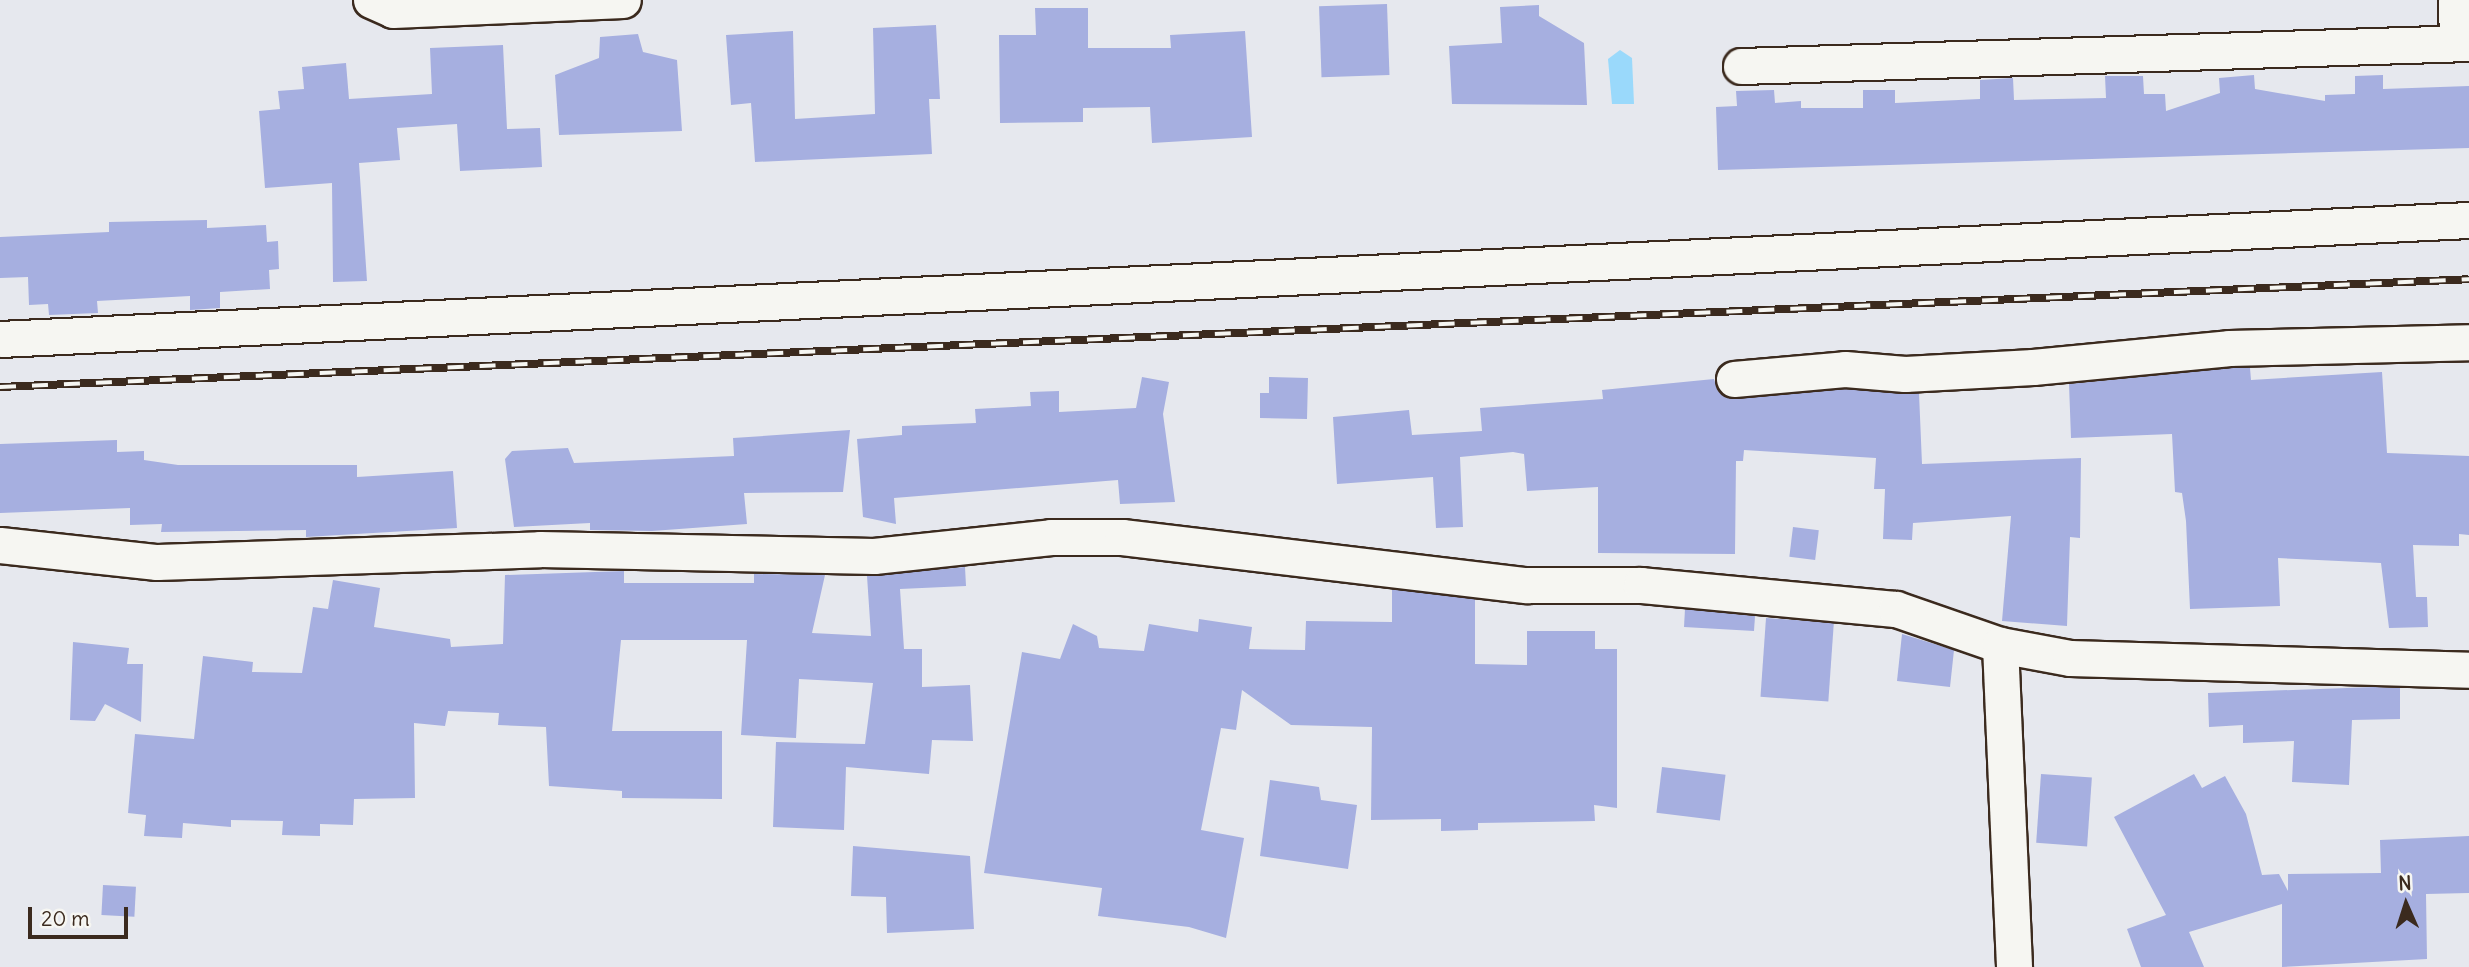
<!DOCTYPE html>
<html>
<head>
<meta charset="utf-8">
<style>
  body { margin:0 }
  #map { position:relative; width:2469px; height:967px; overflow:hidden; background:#e6e8ee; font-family:Delius,sans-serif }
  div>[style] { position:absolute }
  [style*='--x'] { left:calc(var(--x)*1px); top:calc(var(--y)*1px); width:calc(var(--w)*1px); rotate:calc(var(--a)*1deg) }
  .water>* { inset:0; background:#9ad9fb }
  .building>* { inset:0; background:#a6afe0; transform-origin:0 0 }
  .roads { filter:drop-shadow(2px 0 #3b2a1e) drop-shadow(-2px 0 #3b2a1e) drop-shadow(0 2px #3b2a1e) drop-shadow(0 -2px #3b2a1e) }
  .street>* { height:35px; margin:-17.5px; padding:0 17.5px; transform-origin:17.5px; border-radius:17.5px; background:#f6f6f2 }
  .rail>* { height:8px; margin-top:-4px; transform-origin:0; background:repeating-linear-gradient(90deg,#f6f6f2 0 16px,#3b2a1e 0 32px); box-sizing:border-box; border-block:2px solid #3b2a1e }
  span { translate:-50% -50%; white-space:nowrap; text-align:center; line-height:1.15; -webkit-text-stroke:7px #f6f6f2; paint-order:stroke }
  .north { position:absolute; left:2371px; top:869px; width:70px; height:70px; -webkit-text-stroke:5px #f6f6f2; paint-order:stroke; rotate:357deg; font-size:19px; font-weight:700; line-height:28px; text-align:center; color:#3b2a1e }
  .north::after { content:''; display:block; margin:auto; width:24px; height:32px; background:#3b2a1e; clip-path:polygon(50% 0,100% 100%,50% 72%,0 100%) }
  .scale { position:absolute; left:28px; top:907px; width:100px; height:32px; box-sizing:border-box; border:4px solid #3b2a1e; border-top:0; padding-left:9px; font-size:21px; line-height:24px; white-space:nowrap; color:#3b2a1e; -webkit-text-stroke:5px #f6f6f2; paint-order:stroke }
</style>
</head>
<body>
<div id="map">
  <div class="water">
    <div style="clip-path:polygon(1620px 50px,1632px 58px,1634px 104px,1612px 104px,1608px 59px)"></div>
  </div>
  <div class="building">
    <div style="left:1387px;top:4px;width:71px;height:68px;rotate:88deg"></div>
    <div style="clip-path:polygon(1539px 5px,1539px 16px,1584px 43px,1587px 105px,1452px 104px,1449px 46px,1502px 43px,1500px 7px)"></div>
    <div style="clip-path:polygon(1035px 8px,1088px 8px,1088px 48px,1171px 48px,1170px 35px,1245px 31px,1252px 137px,1152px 143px,1150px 107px,1083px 108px,1083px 122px,1000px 123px,999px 35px,1036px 35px)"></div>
    <div style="clip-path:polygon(936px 25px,940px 99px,929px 99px,932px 154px,755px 162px,751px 103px,731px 105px,726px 35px,793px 31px,795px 119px,875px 114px,873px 28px)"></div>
    <div style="clip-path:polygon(638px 34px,643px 52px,677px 60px,682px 131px,559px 135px,555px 75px,599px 58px,600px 37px)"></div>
    <div style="clip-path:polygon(503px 45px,507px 129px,540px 128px,542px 167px,460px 171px,457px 124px,397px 128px,400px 160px,359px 163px,367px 281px,333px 282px,332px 183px,265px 188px,259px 111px,280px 109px,278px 91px,304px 89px,302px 67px,346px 63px,349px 99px,432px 94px,430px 48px)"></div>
    <div style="clip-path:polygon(2254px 75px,2255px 89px,2325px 101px,2325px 95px,2355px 94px,2355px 76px,2383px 75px,2383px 89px,2469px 86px,2469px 148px,1718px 170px,1716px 107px,1737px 106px,1736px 91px,1774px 90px,1775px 103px,1801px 101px,1801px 108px,1863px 108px,1863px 90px,1895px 90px,1895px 103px,1980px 99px,1980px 80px,2013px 78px,2014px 100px,2106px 98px,2105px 76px,2143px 76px,2144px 94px,2165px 94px,2166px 111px,2220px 93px,2219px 78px)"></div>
    <div style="clip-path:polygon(207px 220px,207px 228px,266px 225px,267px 242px,278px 241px,279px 269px,269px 270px,270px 289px,220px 292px,220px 308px,190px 310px,190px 296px,97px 301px,98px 313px,49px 315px,48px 304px,29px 305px,28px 277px,0 278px,0 237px,109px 232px,109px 222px)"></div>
    <div style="clip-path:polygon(2230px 368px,2250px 368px,2251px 380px,2382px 372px,2387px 453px,2469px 456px,2469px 535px,2459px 534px,2459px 546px,2413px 545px,2416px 597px,2427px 597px,2428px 627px,2389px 628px,2381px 563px,2278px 558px,2280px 606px,2190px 609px,2186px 521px,2182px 493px,2175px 492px,2172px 434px,2071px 438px,2069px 384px)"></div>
    <div style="clip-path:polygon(1142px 377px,1169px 382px,1163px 414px,1175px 502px,1120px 504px,1118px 480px,894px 498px,896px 524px,863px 517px,857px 439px,902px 435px,902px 426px,976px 423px,975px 409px,1031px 406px,1030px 392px,1059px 391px,1059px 412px,1136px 408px)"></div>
    <div style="clip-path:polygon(1269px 377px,1308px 378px,1307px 419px,1260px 418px,1260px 393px,1269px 393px)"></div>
    <div style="clip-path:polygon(1714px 379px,1718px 391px,1735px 399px,1845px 389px,1919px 393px,1922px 464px,2081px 458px,2080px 538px,2070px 537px,2067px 626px,2002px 621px,2011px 516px,1913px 523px,1912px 540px,1883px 539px,1885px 489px,1874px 489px,1876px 458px,1744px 450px,1743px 461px,1736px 461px,1735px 554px,1598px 553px,1598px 487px,1527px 491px,1524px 454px,1513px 452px,1460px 457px,1463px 527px,1436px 528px,1433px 477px,1337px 484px,1333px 417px,1409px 410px,1412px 435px,1482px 431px,1480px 408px,1603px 399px,1602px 390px)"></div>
    <div style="clip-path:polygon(850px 430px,843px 492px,744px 493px,747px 524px,652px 531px,590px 530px,590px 523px,514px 527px,505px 459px,512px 451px,568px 448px,574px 463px,734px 456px,733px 438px)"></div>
    <div style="clip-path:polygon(117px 440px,117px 452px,144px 451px,144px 460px,178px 465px,357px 465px,357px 477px,453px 471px,457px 528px,306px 537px,306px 530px,161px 532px,162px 524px,130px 525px,130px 508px,0 513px,0 444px)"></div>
    <div style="left:1793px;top:527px;width:26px;height:30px;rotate:7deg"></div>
    <div style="clip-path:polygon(965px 567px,966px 586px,900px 589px,904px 649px,922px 649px,922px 687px,970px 685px,973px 741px,932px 740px,929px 774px,846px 767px,844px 830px,773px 827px,776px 742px,865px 744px,873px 683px,799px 679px,796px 738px,741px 735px,747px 640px,621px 640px,612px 731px,722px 731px,722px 799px,622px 798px,622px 791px,549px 786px,546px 727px,498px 725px,499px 713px,448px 711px,445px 726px,414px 723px,415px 798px,354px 799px,353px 825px,320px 824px,320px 836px,282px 835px,283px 821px,231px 820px,231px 827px,183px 823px,182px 838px,144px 836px,146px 815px,128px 813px,135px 734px,194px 739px,203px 656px,253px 662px,252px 672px,302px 673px,313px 607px,328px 609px,333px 580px,380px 588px,374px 627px,450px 639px,451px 647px,503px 644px,505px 575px,624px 571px,624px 583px,754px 583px,754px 574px,825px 575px,812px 633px,871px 636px,867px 576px)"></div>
    <div style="clip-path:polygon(1392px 589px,1475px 599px,1475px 664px,1527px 665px,1527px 631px,1595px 631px,1595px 649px,1617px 649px,1617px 808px,1594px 805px,1595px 821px,1478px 823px,1478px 830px,1441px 831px,1441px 819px,1371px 820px,1372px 727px,1291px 725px,1242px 690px,1236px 730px,1221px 728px,1201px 830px,1244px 838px,1226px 938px,1189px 927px,1098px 916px,1102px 888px,984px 873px,1022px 652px,1060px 659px,1073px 624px,1097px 636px,1099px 648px,1144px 651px,1149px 624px,1198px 632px,1199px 619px,1252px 627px,1249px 649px,1305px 650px,1306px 621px,1392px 622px)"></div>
    <div style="clip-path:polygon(1685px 609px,1755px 616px,1754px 631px,1684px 627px)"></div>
    <div style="left:1766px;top:618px;width:68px;height:79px;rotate:4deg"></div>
    <div style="clip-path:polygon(1902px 634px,1954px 650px,1950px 687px,1897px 681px)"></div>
    <div style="clip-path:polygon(73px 642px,129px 648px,127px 664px,143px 664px,141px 722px,105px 704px,95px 721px,70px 720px)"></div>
    <div style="clip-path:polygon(2374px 687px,2400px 688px,2400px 719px,2352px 720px,2349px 785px,2292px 782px,2294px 741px,2243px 743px,2243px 725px,2209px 727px,2208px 693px)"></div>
    <div style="left:1662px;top:767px;width:64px;height:46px;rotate:7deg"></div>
    <div style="left:2041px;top:774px;width:51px;height:69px;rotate:4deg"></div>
    <div style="clip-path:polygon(2194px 774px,2202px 788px,2225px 776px,2246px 814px,2262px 875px,2279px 874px,2288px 891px,2288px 874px,2381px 873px,2380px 840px,2469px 836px,2469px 893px,2426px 894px,2427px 959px,2282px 967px,2282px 904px,2189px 932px,2204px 967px,2141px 967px,2127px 929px,2166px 915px,2114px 817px)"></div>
    <div style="clip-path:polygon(1270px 780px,1319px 787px,1321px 800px,1357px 805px,1348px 869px,1260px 856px)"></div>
    <div style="clip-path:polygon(853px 846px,970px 856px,974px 929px,887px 933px,886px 897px,851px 896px)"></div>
    <div style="left:103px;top:885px;width:33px;height:30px;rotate:3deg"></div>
  </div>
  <div class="roads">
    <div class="street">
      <div style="--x:371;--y:0;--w:24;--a:24"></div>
      <div style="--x:393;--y:10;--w:230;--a:-2.5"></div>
      <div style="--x:2456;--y:0;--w:43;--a:88.7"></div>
      <div style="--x:1741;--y:66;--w:728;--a:-1.81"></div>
      <div style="--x:0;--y:339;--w:2472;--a:-2.76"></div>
      <div style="--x:1734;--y:379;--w:111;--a:-5.1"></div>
      <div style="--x:1845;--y:369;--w:60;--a:4.8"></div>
      <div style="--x:1905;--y:374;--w:128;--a:-3.1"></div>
      <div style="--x:2033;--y:367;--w:197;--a:-5.5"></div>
      <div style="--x:2229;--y:348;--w:240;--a:-1.4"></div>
      <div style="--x:0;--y:545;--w:158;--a:6.2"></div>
      <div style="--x:157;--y:562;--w:383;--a:-1.9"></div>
      <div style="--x:540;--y:549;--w:334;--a:1.2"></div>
      <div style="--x:874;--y:556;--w:178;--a:-6.1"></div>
      <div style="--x:1051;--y:537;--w:71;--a:0"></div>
      <div style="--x:1122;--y:537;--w:408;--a:6.8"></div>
      <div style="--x:1527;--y:585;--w:114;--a:0"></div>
      <div style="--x:1641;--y:585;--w:256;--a:5.4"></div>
      <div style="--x:1896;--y:609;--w:110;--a:19.1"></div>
      <div style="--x:2000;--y:645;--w:322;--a:87.5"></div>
      <div style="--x:2000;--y:645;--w:71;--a:10.5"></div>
      <div style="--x:2070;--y:658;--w:399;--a:1.7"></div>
    </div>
  </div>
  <div class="rail">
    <div style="--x:0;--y:387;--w:2471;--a:-2.5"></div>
  </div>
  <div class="north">N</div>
  <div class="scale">20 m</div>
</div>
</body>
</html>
